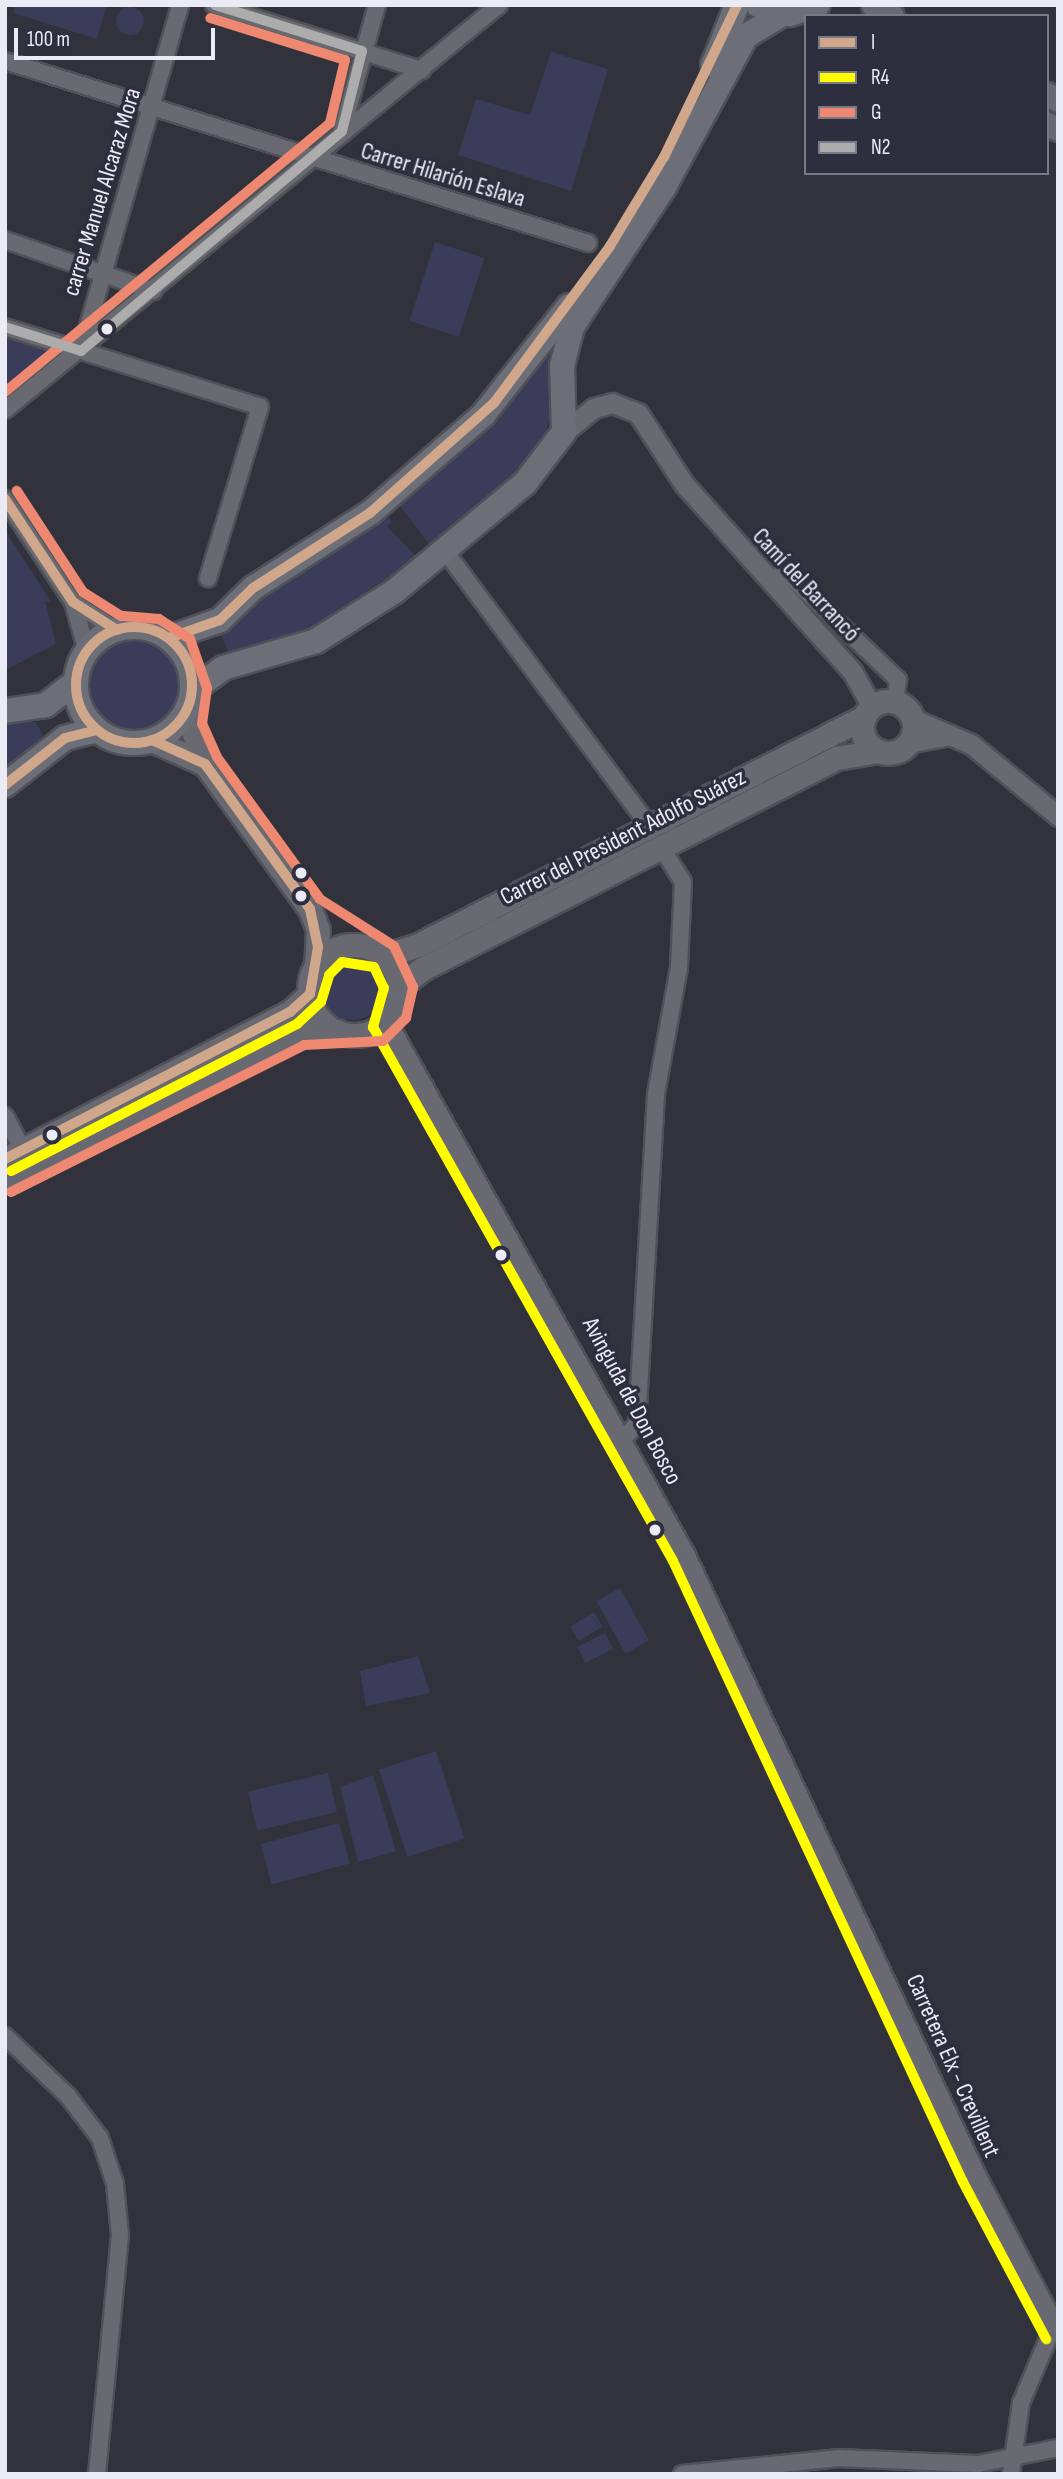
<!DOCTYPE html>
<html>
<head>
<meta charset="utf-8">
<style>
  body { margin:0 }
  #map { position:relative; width:1063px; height:2479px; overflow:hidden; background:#31323b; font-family:"Sofia Sans Condensed",sans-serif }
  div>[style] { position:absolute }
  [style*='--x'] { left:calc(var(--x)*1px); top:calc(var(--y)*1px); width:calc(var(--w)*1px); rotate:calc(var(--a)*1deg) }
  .green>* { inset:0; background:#3a3c59; transform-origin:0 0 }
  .round { border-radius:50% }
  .roads { filter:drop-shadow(2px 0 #505158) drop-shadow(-2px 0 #505158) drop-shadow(0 2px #505158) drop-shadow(0 -2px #505158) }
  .minor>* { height:16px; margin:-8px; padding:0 8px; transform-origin:8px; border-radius:8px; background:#696a71 }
  .tertiary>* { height:19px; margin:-9.5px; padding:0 9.5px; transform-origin:9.5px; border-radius:9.5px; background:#696a71 }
  .secondary>* { height:23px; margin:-11.5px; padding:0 11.5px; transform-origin:11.5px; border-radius:11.5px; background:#696a71 }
  .secondary>.ring { margin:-11.5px; padding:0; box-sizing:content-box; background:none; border:23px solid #696a71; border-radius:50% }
  .primary>* { height:24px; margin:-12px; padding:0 12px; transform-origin:12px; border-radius:12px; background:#6c6e78 }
  .primary>.ring { margin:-12px; padding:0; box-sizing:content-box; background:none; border:24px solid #6c6e78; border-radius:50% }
  .bus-1>* { height:10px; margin:-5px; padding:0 5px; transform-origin:5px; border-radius:5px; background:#d0a78b }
  .bus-1>.ring { margin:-5px; padding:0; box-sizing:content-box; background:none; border:10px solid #d0a78b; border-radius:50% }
  .bus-2>* { height:10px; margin:-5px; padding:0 5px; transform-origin:5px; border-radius:5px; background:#fffb01 }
  .bus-3>* { height:10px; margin:-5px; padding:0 5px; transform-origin:5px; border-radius:5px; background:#ee8871 }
  .bus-4>* { height:10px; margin:-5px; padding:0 5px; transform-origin:5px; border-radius:5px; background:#acacac }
  .dots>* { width:19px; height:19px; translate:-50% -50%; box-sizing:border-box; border:4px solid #2d2f3f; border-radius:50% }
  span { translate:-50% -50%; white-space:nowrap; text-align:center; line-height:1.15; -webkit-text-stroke:7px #2d2f3f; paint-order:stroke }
  .street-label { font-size:24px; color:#eaebf5 }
  .frame { position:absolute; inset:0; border:7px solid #eaebf5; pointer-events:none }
  .legend { position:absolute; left:804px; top:14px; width:245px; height:161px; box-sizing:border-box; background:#2d2f3f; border:2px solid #797a88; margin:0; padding:9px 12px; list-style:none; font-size:21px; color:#eaebf5 }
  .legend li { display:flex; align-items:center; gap:14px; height:35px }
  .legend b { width:35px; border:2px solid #797a88 }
  .scale { position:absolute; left:14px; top:28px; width:201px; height:32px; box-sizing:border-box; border:4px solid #eaebf5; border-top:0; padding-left:9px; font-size:21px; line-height:24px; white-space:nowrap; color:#eaebf5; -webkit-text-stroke:5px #2d2f3f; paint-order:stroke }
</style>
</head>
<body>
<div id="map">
  <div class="green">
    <div style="clip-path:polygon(15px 5px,107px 5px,97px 39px,13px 13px)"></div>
    <div class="round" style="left:116px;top:7px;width:28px;height:28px"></div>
    <div style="clip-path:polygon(551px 52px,608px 69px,571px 191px,458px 155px,476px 99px,530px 115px)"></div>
    <div style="left:435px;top:242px;width:52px;height:83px;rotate:18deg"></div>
    <div style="clip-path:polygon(5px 331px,52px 354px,5px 396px)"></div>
    <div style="clip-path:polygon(548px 350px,553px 402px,544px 441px,510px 480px,431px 547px,398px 503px)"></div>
    <div style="clip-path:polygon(386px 513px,392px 522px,387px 526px,418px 558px,293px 639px,229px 653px,220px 632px,261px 594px)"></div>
    <div style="clip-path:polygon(5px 530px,51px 602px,45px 601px,56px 644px,5px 670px)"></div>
    <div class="round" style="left:87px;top:638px;width:92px;height:92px"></div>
    <div style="clip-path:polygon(36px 722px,43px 736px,5px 769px,5px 723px)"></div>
    <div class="round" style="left:321px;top:958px;width:62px;height:62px"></div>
    <div style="left:620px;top:1588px;width:60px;height:27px;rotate:61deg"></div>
    <div style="left:594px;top:1612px;width:17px;height:28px;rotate:59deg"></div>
    <div style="left:605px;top:1633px;width:18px;height:31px;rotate:63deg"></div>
    <div style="clip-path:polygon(418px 1656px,430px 1693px,366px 1706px,360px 1671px)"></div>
    <div style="left:436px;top:1751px;width:92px;height:60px;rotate:72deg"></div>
    <div style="left:328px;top:1773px;width:40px;height:82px;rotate:77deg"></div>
    <div style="clip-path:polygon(373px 1775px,396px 1851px,358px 1862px,340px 1787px)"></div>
    <div style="left:339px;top:1823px;width:42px;height:81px;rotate:75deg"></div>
  </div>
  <div class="roads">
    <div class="minor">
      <div style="--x:214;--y:5;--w:218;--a:17.4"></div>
      <div style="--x:5;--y:61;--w:611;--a:17.34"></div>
      <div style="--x:342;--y:131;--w:131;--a:-74.5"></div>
      <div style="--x:5;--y:240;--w:157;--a:19"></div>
      <div style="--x:5;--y:327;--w:267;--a:17.4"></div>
      <div style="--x:260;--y:407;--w:179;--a:106.9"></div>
      <div style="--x:81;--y:351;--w:360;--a:-74"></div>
      <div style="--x:5;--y:410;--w:639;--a:-39.35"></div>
      <div style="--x:5;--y:499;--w:123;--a:56.6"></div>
      <div style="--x:73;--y:602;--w:52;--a:74.4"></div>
      <div style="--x:445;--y:551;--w:344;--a:53.4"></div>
      <div style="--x:782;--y:569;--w:161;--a:43.7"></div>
      <div style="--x:898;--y:680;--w:22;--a:98"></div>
      <div style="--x:73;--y:602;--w:52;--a:32.5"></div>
      <div style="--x:5;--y:1116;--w:38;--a:62"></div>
      <div style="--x:623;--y:1439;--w:21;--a:-47"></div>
      <div style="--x:637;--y:1424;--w:331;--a:-86.7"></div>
      <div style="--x:656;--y:1094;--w:129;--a:-79.7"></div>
      <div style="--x:679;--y:967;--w:85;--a:-87.3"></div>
      <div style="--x:683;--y:882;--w:41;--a:-122.2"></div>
      <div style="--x:5;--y:2036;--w:87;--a:43.6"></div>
      <div style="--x:68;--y:2096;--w:53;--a:52.7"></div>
      <div style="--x:100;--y:2138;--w:48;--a:71.9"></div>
      <div style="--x:115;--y:2184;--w:51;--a:84.4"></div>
      <div style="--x:120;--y:2235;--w:240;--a:95.5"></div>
      <div style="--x:682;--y:2474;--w:158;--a:-5.8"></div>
      <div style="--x:839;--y:2458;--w:139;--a:2.5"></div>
      <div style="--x:978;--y:2464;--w:82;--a:-11.3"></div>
      <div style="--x:1011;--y:2474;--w:72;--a:-82"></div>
      <div style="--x:1021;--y:2403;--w:85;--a:-67.1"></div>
    </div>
    <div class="tertiary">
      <div style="--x:564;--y:432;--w:38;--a:-39"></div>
      <div style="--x:594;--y:408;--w:19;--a:-16"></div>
      <div style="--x:612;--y:403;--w:28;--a:21"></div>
      <div style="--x:638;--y:413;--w:85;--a:57.1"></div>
      <div style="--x:684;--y:484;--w:251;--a:48.1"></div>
      <div style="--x:852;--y:671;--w:41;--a:60.9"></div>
      <div style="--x:913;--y:719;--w:63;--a:23.3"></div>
      <div style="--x:971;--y:744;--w:113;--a:39.6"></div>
      <div style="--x:908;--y:743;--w:43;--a:-10.8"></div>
      <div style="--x:386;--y:1021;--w:612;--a:60.75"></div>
      <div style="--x:685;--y:1555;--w:686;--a:64.89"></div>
      <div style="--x:976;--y:2176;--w:177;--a:62.4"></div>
    </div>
    <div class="secondary">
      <div style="--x:873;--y:5;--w:22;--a:30"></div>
      <div style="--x:1047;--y:94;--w:13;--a:29"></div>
      <div style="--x:1047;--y:124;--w:12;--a:24"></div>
      <div class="ring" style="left:862px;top:701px;width:29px;height:29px"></div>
      <div style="--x:186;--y:712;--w:55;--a:69.9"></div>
      <div style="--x:205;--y:764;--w:179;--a:54.1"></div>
      <div style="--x:310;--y:909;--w:22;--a:69"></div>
      <div style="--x:318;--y:930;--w:38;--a:93"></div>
      <div style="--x:152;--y:740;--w:58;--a:24.4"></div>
      <div class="ring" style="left:309px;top:945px;width:67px;height:67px"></div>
      <div style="--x:384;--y:956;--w:36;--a:-18"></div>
      <div style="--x:418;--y:945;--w:501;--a:-27.08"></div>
      <div style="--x:399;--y:987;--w:29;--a:-38"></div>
      <div style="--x:422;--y:969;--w:466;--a:-27"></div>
      <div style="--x:837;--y:758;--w:42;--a:-9.7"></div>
      <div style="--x:5;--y:1159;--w:321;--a:-27.3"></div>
      <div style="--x:290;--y:1012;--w:27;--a:-42"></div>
      <div style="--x:5;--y:1180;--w:330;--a:-26.8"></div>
      <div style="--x:300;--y:1031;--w:37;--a:0"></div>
    </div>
    <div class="primary">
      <div style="--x:758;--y:5;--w:33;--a:16"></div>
      <div style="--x:790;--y:14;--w:29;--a:-18"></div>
      <div style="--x:713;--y:65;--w:65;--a:-68.2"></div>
      <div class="ring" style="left:76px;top:627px;width:92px;height:92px"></div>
      <div style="--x:169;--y:638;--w:54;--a:-19.4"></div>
      <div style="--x:220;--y:620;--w:46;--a:-44.1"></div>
      <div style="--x:253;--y:588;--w:139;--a:-32.7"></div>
      <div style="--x:370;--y:513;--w:150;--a:-40.9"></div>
      <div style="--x:483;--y:415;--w:139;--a:-51.7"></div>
      <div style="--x:193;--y:690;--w:37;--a:-36"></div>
      <div style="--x:223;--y:668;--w:97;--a:-16.2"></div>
      <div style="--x:316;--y:641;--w:93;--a:-32.3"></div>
      <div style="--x:395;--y:591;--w:169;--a:-39.7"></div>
      <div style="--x:525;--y:483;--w:64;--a:-52.6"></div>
      <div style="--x:564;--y:432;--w:66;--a:-91.7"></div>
      <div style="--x:562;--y:366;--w:40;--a:-75.6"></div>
      <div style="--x:572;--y:327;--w:168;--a:-56.7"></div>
      <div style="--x:664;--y:187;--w:172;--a:-61.5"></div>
      <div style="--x:746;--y:36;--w:43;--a:-30.7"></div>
      <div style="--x:5;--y:711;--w:41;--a:-8.3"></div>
      <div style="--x:46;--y:705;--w:36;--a:-38"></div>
      <div style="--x:5;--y:785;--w:76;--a:-38.1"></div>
      <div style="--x:65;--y:738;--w:33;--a:-14"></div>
    </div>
  </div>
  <div class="bus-1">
    <div style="--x:5;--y:499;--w:123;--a:56.6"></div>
    <div style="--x:73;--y:602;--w:52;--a:32.5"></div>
    <div class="ring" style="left:76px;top:627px;width:106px;height:106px"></div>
    <div style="--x:169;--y:638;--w:54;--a:-19.4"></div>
    <div style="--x:220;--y:620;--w:46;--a:-44.1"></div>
    <div style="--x:253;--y:588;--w:139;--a:-32.7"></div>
    <div style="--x:370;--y:513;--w:166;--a:-41.6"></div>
    <div style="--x:494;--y:403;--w:195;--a:-53.5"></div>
    <div style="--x:610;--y:246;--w:104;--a:-58.8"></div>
    <div style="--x:664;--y:157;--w:169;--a:-64.3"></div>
    <div style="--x:5;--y:785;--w:76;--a:-38.1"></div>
    <div style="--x:65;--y:738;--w:33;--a:-14"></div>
    <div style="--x:5;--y:1159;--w:321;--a:-27.3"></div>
    <div style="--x:290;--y:1012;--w:27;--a:-42"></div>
    <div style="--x:310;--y:994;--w:48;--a:-80.3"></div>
    <div style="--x:318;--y:947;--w:39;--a:-102"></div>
    <div style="--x:310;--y:909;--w:179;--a:-125.9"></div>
    <div style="--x:205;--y:764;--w:58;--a:-155.6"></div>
  </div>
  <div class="bus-2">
    <div style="--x:11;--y:1171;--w:322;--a:-27.2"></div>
    <div style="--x:297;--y:1024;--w:33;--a:-43"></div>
    <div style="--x:321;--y:1002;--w:28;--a:-73"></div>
    <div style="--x:329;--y:975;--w:18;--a:-45"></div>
    <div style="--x:342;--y:962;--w:32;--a:9"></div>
    <div style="--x:374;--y:967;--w:23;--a:65"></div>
    <div style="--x:384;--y:988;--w:41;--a:105.8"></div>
    <div style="--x:373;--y:1027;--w:612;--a:60.67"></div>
    <div style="--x:673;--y:1561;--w:685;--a:64.97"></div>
    <div style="--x:963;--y:2182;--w:178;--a:62.1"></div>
  </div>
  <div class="bus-3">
    <div style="--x:5;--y:392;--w:422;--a:-39.6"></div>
    <div style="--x:330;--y:123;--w:65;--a:-76.6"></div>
    <div style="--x:345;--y:60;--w:141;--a:-162.7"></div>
    <div style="--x:11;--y:1192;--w:328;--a:-26.6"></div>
    <div style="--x:304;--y:1045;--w:79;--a:-2.9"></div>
    <div style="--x:383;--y:1041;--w:33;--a:-45"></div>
    <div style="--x:406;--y:1018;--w:32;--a:-77"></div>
    <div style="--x:413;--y:987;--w:45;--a:-114.9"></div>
    <div style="--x:394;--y:946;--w:88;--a:-147.6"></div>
    <div style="--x:320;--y:899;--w:175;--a:-126"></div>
    <div style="--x:217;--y:757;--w:36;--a:-114"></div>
    <div style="--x:202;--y:724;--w:36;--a:-82"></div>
    <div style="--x:207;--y:688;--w:52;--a:-109.1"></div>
    <div style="--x:190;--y:639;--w:37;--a:-147"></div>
    <div style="--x:159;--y:619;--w:38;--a:-175"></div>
    <div style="--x:121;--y:616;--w:45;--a:-147.7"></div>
    <div style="--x:83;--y:592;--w:121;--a:-123.2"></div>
  </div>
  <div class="bus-4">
    <div style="--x:5;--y:327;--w:80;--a:17.5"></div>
    <div style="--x:81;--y:351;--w:341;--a:-40.1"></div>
    <div style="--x:342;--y:131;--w:82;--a:-76"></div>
    <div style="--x:362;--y:51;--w:154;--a:-162.6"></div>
  </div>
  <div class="dots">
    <div style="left:107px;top:329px;background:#eaebf5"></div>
    <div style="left:301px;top:873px;background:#eaebf5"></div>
    <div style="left:301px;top:896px;background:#eaebf5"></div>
    <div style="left:52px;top:1135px;background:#eaebf5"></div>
    <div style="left:501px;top:1255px;background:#eaebf5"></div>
    <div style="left:655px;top:1530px;background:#eaebf5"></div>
  </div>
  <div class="street-label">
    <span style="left:443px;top:175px;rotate:17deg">Carrer Hilarión Eslava</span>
    <span style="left:102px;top:192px;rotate:-73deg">carrer Manuel Alcaraz Mora</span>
    <span style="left:806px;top:585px;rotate:47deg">Camí del Barrancó</span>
    <span style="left:623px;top:837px;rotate:-27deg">Carrer del President Adolfo Suárez</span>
    <span style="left:632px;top:1401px;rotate:62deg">Avinguda de Don Bosco</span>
    <span style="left:953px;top:2066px;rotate:66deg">Carretera Elx - Crevillent</span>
  </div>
  <div class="frame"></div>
  <ul class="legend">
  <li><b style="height:9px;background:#d0a78b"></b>I</li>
  <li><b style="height:9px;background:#fffb01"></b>R4</li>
  <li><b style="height:9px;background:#ee8871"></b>G</li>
  <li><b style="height:9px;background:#acacac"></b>N2</li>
  </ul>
  <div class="scale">100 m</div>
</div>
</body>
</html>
